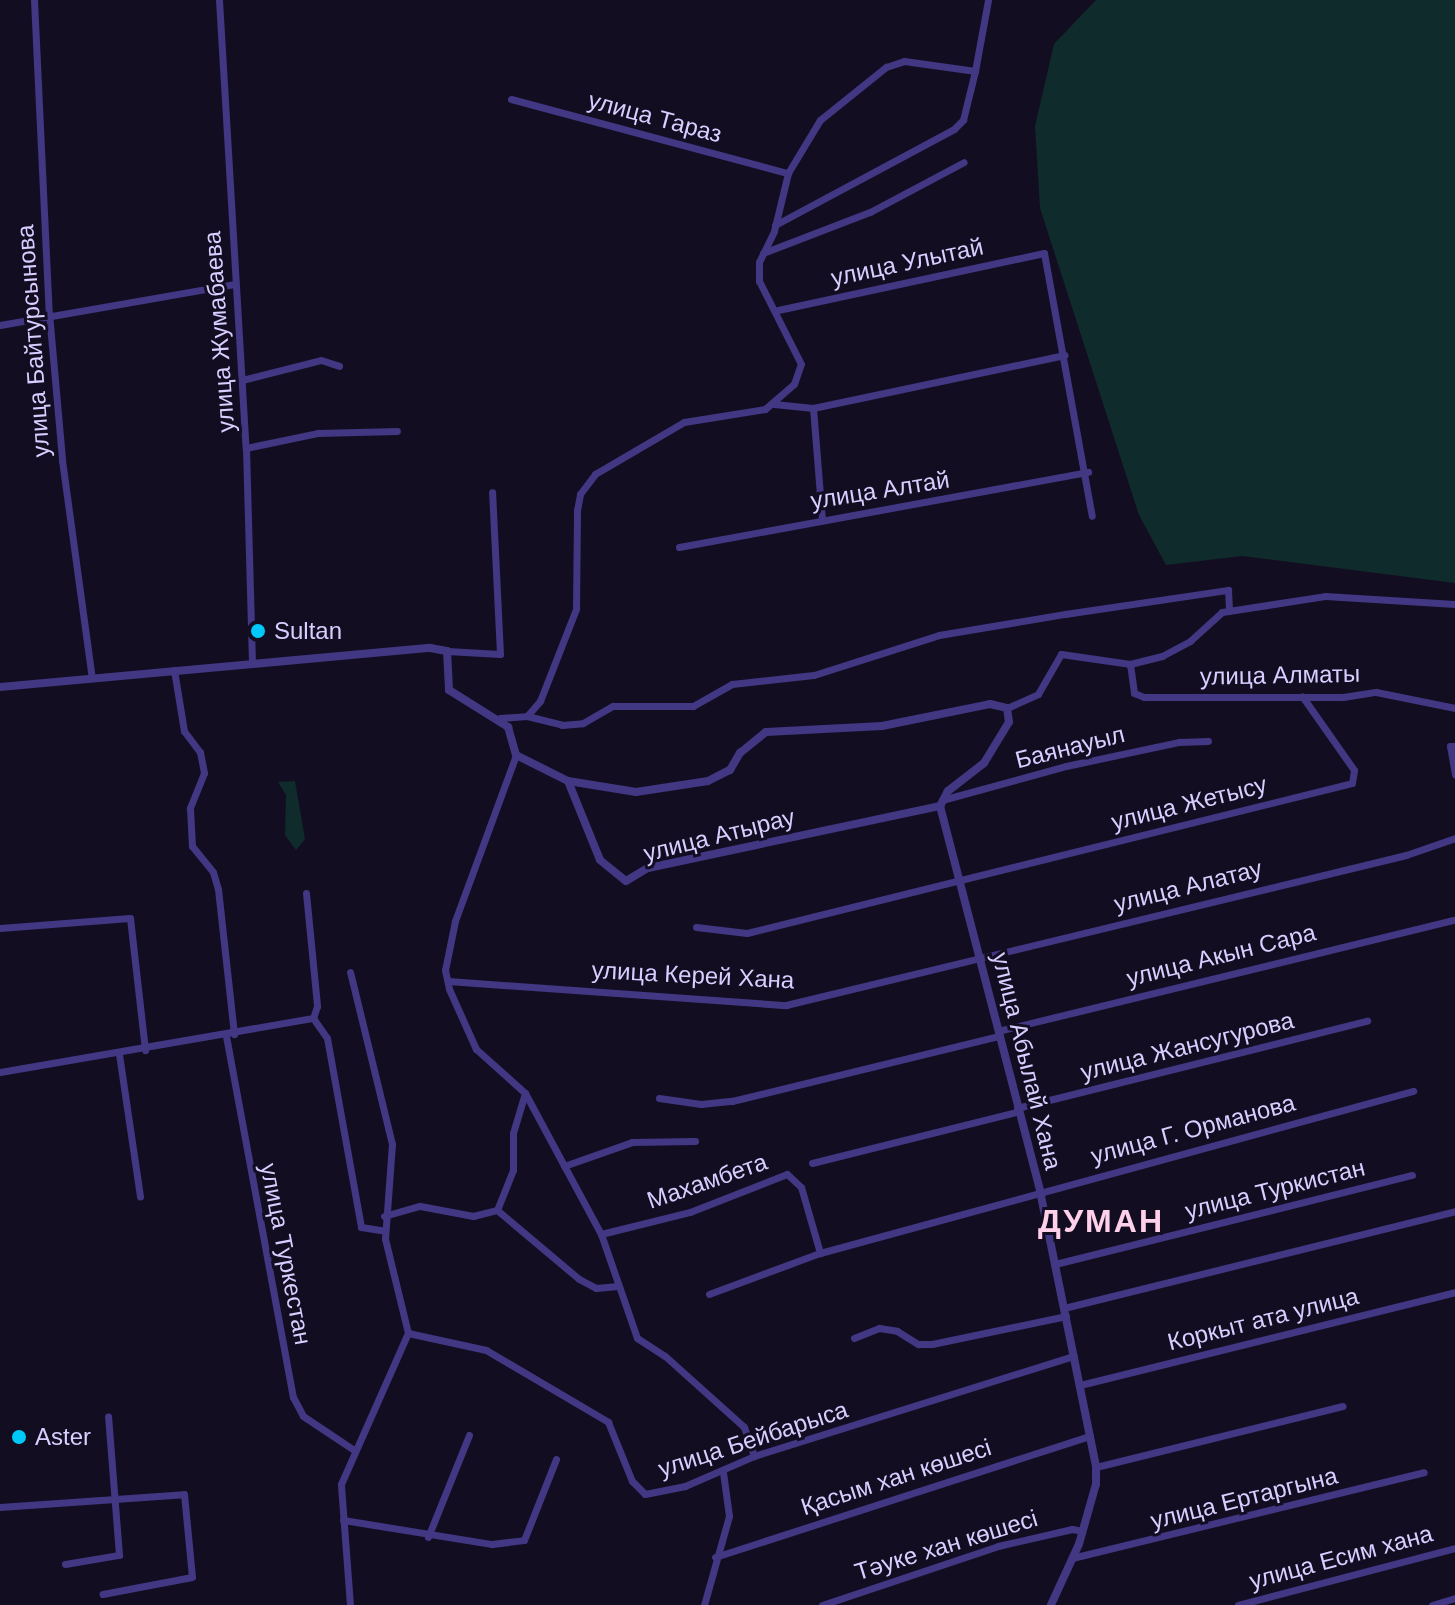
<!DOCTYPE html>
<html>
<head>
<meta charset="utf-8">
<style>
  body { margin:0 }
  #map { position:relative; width:1455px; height:1605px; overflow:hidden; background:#130d22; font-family:Helvetica,sans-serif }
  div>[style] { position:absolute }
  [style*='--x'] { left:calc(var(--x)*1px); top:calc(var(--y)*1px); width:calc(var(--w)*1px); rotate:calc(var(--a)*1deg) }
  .green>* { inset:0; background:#102b2c }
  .minor>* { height:7px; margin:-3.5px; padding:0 3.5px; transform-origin:3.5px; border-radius:3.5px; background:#413782 }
  .tertiary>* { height:8px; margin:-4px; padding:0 4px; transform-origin:4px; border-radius:4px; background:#413782 }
  .dots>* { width:22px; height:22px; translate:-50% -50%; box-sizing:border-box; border:4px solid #130d22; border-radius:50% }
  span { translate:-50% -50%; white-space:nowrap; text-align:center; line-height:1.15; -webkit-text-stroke:6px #130d22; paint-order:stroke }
  .street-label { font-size:24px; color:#d8ceff }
  .poi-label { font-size:24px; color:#d8ceff }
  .left { translate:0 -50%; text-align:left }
  .district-label { font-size:32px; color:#ffd0e9; font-weight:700; letter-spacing:2px }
</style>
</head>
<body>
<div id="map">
  <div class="green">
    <div style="clip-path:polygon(1096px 0,1455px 0,1455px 583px,1242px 556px,1166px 565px,1139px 515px,1040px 208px,1035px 126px,1054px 44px)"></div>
    <div style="clip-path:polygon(295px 781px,305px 839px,296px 850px,285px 835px,286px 795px,278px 782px)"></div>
  </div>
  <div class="minor">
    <div style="--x:34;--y:0;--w:313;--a:87.3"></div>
    <div style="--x:49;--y:313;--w:148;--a:84.9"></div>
    <div style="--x:62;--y:460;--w:220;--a:82.2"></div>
    <div style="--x:219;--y:0;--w:449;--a:86.6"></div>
    <div style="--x:246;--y:448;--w:214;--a:88.4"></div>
    <div style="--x:511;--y:99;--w:287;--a:15"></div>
    <div style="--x:775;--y:225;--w:203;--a:-28.2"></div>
    <div style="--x:954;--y:129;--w:13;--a:-45"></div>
    <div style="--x:963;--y:120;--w:50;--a:-76.2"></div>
    <div style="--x:763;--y:253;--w:115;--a:-21"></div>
    <div style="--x:870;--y:212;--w:106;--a:-28"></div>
    <div style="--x:778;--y:310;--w:272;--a:-12.1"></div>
    <div style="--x:1044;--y:253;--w:267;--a:79.7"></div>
    <div style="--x:0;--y:325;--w:239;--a:-9.9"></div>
    <div style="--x:242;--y:380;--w:81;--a:-14.2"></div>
    <div style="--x:321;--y:360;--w:19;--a:18"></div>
    <div style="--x:774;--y:404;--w:39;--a:6"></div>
    <div style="--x:813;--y:408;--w:257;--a:-11.9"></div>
    <div style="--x:813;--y:408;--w:111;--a:85.4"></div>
    <div style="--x:246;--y:448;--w:74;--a:-11.8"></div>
    <div style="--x:318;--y:433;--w:79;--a:-1.5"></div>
    <div style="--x:679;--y:547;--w:416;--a:-10.4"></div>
    <div style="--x:447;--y:651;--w:53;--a:3.2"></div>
    <div style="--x:500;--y:654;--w:162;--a:-92.8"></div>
    <div style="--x:1130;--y:664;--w:29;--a:82"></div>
    <div style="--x:1134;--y:693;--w:11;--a:22"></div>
    <div style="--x:1144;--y:697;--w:199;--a:0"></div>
    <div style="--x:1343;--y:697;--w:33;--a:-9"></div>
    <div style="--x:1376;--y:692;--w:81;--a:11.4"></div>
    <div style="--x:174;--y:670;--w:62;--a:80.7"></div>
    <div style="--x:184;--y:731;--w:26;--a:53"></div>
    <div style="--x:200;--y:752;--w:21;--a:79"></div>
    <div style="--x:204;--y:773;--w:38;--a:112"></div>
    <div style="--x:190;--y:808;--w:38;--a:87"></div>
    <div style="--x:192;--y:846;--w:33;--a:51"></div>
    <div style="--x:213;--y:872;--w:18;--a:74"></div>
    <div style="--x:218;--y:889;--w:146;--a:83.7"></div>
    <div style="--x:1007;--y:708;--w:34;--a:-24"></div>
    <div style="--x:1038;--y:694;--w:46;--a:-60.1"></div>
    <div style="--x:1061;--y:654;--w:70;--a:8.2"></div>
    <div style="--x:1130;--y:664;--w:33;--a:-14"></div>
    <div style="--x:1162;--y:656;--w:32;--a:-28"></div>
    <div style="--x:1190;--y:641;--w:43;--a:-42.2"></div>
    <div style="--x:1222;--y:612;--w:104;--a:-8.8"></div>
    <div style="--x:1325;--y:596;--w:130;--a:3.5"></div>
    <div style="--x:527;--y:716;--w:36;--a:14"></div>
    <div style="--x:562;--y:725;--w:21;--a:-5"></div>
    <div style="--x:583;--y:723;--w:34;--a:-30"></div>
    <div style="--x:613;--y:706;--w:80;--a:0"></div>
    <div style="--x:693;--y:706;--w:45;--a:-29.4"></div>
    <div style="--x:732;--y:684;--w:82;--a:-6.3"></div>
    <div style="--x:814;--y:675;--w:131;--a:-17.7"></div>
    <div style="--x:939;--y:635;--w:128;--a:-9.5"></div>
    <div style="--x:1065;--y:614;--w:165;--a:-8.4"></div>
    <div style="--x:1228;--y:590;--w:21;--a:87"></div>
    <div style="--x:500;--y:718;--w:27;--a:-4"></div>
    <div style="--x:527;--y:716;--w:20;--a:-49"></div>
    <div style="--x:540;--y:701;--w:99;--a:-68.6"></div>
    <div style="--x:576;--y:609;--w:99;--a:-89.4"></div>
    <div style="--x:577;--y:510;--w:16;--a:-79"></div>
    <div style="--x:580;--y:494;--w:25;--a:-53"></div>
    <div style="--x:595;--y:474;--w:103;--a:-30.3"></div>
    <div style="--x:684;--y:422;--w:82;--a:-9.1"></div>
    <div style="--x:765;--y:409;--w:38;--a:-41"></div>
    <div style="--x:794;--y:384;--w:21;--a:-71"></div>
    <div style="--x:801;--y:364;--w:93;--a:-116.8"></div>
    <div style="--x:759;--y:281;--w:19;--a:-90"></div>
    <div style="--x:759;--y:262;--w:34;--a:-64"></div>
    <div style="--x:774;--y:231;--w:60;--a:-76.4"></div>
    <div style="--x:788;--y:173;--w:62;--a:-58.9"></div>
    <div style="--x:820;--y:120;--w:85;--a:-38.8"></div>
    <div style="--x:886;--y:67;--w:19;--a:-18"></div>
    <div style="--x:904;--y:61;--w:72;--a:8"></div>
    <div style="--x:975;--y:71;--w:72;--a:-79.6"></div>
    <div style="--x:1455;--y:746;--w:5;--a:180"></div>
    <div style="--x:1450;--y:746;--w:29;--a:80"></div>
    <div style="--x:516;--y:755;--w:177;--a:110.2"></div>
    <div style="--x:455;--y:921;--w:50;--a:101.5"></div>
    <div style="--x:445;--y:970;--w:19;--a:78"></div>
    <div style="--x:449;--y:989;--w:66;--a:65.8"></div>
    <div style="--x:476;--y:1049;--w:66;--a:41.9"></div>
    <div style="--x:525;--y:1093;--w:160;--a:61.7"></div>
    <div style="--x:601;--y:1234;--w:110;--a:70.9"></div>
    <div style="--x:637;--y:1338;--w:33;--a:33"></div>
    <div style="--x:665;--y:1356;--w:106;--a:41.9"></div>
    <div style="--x:744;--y:1427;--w:31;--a:71"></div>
    <div style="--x:942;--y:800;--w:129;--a:-15.3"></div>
    <div style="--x:1066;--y:766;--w:116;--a:-12"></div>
    <div style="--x:1179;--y:742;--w:29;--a:-2"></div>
    <div style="--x:306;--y:893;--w:114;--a:84.4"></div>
    <div style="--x:317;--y:1006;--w:13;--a:108"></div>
    <div style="--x:696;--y:927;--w:51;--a:6.7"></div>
    <div style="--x:747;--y:933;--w:623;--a:-13.92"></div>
    <div style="--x:1352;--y:783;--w:13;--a:-81"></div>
    <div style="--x:1354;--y:770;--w:90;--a:-125.1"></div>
    <div style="--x:0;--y:928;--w:130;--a:-4.4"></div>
    <div style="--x:130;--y:918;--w:133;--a:83.5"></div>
    <div style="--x:448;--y:981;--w:339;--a:4.1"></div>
    <div style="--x:786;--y:1005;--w:638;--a:-13.6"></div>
    <div style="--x:1406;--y:855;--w:52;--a:-19.1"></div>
    <div style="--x:998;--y:1031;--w:470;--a:-13.7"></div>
    <div style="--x:226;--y:1036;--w:367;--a:79.5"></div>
    <div style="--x:293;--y:1397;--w:21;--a:62"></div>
    <div style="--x:303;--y:1416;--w:61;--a:33.7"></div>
    <div style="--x:119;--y:1054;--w:144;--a:81.6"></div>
    <div style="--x:0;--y:1072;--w:318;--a:-9.8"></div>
    <div style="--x:313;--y:1018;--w:24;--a:55"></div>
    <div style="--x:327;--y:1038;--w:192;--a:79.8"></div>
    <div style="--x:361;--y:1227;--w:24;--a:9"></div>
    <div style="--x:525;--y:1093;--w:42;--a:106.7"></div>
    <div style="--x:513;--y:1133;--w:37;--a:90"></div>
    <div style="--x:513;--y:1170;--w:43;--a:111.8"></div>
    <div style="--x:497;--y:1210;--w:107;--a:40.1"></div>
    <div style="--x:579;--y:1279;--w:19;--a:28"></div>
    <div style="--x:596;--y:1288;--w:22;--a:-5"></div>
    <div style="--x:659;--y:1098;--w:42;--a:8.1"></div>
    <div style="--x:701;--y:1104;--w:31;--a:-6"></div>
    <div style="--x:732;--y:1101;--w:275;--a:-13.7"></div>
    <div style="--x:1017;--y:1108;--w:361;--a:-14"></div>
    <div style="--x:812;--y:1163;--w:211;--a:-14"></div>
    <div style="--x:564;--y:1166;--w:72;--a:-19.4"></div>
    <div style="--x:632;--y:1142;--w:63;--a:-0.9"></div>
    <div style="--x:384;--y:1216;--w:37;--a:-16"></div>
    <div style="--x:420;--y:1206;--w:54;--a:10.7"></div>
    <div style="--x:473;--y:1216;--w:25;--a:-14"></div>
    <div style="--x:601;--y:1234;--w:92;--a:-13.9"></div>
    <div style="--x:690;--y:1212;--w:104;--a:-21.4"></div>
    <div style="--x:787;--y:1174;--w:19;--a:43"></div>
    <div style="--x:801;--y:1187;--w:69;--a:73.9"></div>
    <div style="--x:1055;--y:1264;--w:368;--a:-14"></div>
    <div style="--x:709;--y:1294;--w:118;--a:-20.3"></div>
    <div style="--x:820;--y:1253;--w:615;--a:-15.28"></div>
    <div style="--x:1064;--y:1308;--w:403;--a:-13.9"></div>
    <div style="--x:408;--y:1333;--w:80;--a:12.3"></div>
    <div style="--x:486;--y:1350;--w:142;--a:30.5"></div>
    <div style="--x:608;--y:1422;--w:64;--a:67.9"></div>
    <div style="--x:632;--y:1481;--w:18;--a:45"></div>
    <div style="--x:645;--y:1494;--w:41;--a:-11.3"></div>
    <div style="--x:685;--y:1486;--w:75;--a:-23.5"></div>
    <div style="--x:754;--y:1456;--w:335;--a:-17.4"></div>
    <div style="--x:854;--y:1338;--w:27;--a:-22"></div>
    <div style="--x:879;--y:1328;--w:18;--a:9"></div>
    <div style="--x:897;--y:1331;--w:25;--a:32"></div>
    <div style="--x:918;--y:1344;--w:14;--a:0"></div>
    <div style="--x:932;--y:1344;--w:137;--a:-11.8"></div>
    <div style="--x:1080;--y:1385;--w:386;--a:-13.9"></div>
    <div style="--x:1096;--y:1467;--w:254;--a:-13.9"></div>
    <div style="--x:0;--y:1507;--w:184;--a:-4"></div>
    <div style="--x:184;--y:1494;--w:83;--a:84.5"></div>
    <div style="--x:192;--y:1577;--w:91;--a:169.2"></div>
    <div style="--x:343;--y:1520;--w:151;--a:9.2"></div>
    <div style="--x:492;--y:1544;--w:32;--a:-7"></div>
    <div style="--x:524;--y:1540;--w:87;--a:-68.4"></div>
    <div style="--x:428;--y:1537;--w:110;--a:-68.1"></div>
    <div style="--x:715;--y:1557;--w:394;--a:-17.9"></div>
    <div style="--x:1072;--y:1558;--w:362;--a:-13.7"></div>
    <div style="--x:65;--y:1564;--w:55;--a:-9.5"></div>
    <div style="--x:119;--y:1555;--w:139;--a:-94.5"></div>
    <div style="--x:350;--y:1605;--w:121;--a:-94.3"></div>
    <div style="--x:341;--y:1484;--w:165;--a:-66.1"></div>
    <div style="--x:408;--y:1333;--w:97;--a:-103.7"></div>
    <div style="--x:385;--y:1239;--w:95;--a:-85.8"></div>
    <div style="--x:392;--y:1144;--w:177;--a:-103.7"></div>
    <div style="--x:704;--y:1605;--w:92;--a:-74.3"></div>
    <div style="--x:729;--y:1516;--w:44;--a:-97.8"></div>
    <div style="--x:822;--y:1605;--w:186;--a:-18.5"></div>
    <div style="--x:998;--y:1546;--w:76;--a:-12.9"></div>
    <div style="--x:1072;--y:1529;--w:10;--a:11"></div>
    <div style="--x:1238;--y:1605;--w:224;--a:-14.7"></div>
    <div style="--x:1432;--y:1605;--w:24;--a:-17"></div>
  </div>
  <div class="tertiary">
    <div style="--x:0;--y:687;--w:432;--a:-5.2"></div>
    <div style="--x:430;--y:648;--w:17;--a:10"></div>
    <div style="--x:447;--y:651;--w:39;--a:87"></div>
    <div style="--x:449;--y:690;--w:70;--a:32.1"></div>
    <div style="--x:508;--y:727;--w:29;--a:74"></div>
    <div style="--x:516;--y:755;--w:58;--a:26.6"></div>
    <div style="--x:568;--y:781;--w:69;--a:9.2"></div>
    <div style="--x:636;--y:792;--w:73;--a:-8.7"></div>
    <div style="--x:708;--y:781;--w:25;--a:-27"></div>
    <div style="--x:730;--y:770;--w:20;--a:-60"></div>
    <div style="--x:740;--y:753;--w:33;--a:-39"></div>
    <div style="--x:766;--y:732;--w:116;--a:-3"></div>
    <div style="--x:882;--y:726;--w:110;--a:-11.5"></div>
    <div style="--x:990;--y:704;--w:17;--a:13"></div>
    <div style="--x:1007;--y:708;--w:14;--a:82"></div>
    <div style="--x:1009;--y:722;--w:48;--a:121.4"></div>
    <div style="--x:984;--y:763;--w:46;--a:142.1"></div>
    <div style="--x:948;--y:791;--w:17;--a:118"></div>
    <div style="--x:568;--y:781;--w:85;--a:67.9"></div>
    <div style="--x:600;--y:860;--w:33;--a:39"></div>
    <div style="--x:626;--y:881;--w:26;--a:-31"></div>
    <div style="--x:648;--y:868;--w:299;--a:-12"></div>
    <div style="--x:940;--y:806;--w:398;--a:75.4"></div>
    <div style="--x:1040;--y:1191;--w:282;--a:78.5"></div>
    <div style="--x:1096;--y:1467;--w:17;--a:90"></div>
    <div style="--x:1096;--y:1484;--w:62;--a:105.8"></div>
    <div style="--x:1079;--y:1544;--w:67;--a:114.7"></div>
  </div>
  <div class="dots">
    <div style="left:258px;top:631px;background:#00c8f9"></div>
    <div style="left:19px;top:1437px;background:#00c8f9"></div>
  </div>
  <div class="street-label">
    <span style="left:655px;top:117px;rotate:15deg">улица Тараз</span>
    <span style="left:907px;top:262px;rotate:-12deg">улица Улытай</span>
    <span style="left:219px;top:332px;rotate:-94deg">улица Жумабаева</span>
    <span style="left:33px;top:341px;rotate:-94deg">улица Байтурсынова</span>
    <span style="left:880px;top:490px;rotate:-9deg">улица Алтай</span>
    <span style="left:1280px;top:675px;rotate:-1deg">улица Алматы</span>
    <span style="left:1070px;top:747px;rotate:-14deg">Баянауыл</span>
    <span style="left:1189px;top:803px;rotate:-14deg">улица Жетысу</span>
    <span style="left:719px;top:835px;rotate:-14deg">улица Атырау</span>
    <span style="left:1188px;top:886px;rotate:-14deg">улица Алатау</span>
    <span style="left:1221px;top:955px;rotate:-14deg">улица Акын Сара</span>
    <span style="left:693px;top:975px;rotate:3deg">улица Керей Хана</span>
    <span style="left:1187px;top:1046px;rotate:-14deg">улица Жансугурова</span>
    <span style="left:1027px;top:1061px;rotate:76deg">улица Абылай Хана</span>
    <span style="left:1193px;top:1129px;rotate:-15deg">улица Г. Орманова</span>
    <span style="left:707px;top:1181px;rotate:-19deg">Махамбета</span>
    <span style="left:1275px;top:1189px;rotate:-14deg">улица Туркистан</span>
    <span style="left:286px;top:1254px;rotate:79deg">улица Туркестан</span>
    <span style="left:1263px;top:1319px;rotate:-14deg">Коркыт ата улица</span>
    <span style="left:753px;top:1439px;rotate:-18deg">улица Бейбарыса</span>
    <span style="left:896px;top:1477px;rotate:-18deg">Қасым хан көшесі</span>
    <span style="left:1244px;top:1498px;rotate:-14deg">улица Ертаргына</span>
    <span style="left:946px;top:1545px;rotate:-17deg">Тәуке хан көшесі</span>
    <span style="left:1341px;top:1557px;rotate:-15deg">улица Есим хана</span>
  </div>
  <div class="poi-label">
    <span class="left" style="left:274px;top:631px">Sultan</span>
    <span class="left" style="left:35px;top:1437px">Aster</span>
  </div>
  <div class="district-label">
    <span style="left:1101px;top:1221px">ДУМАН</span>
  </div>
</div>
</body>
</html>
